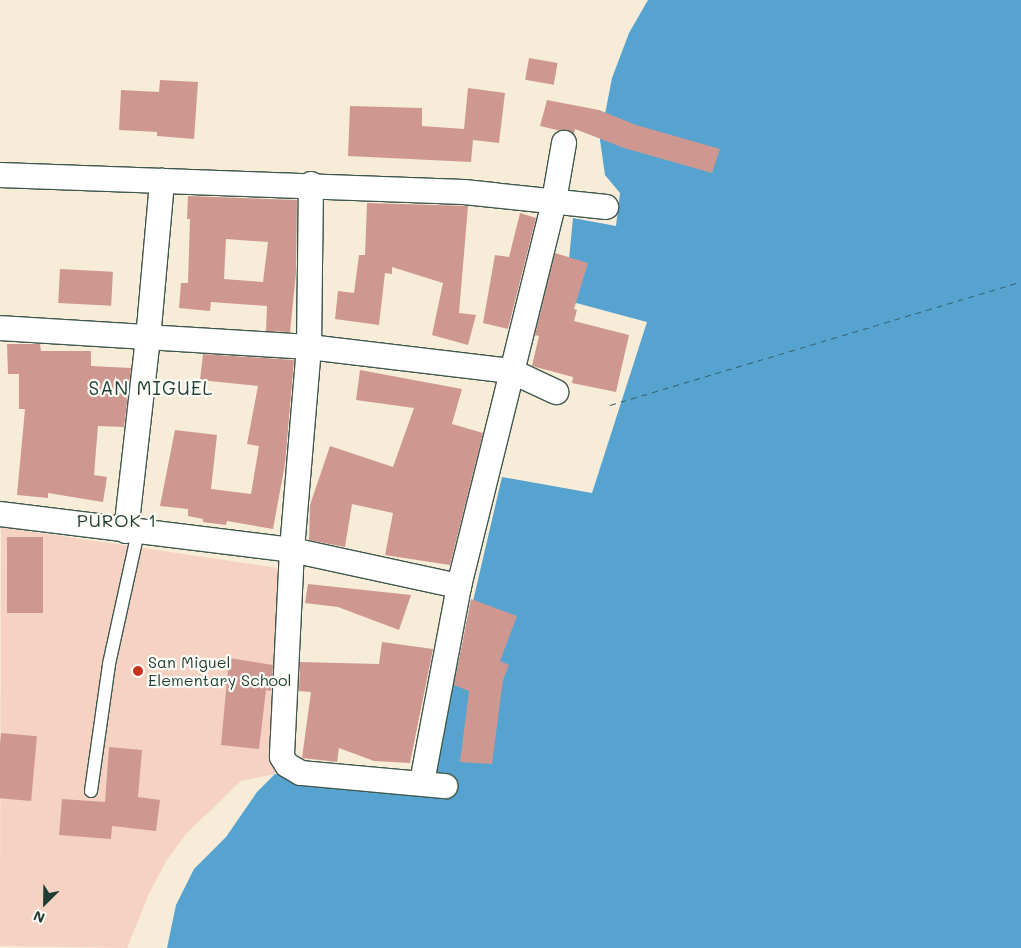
<!DOCTYPE html>
<html>
<head>
<meta charset="utf-8">
<style>
  body { margin:0 }
  #map { position:relative; width:1021px; height:948px; overflow:hidden; background:#f6ecd7; font-family:Mali,sans-serif }
  div>[style] { position:absolute }
  [style*='--x'] { left:calc(var(--x)*1px); top:calc(var(--y)*1px); width:calc(var(--w)*1px); rotate:calc(var(--a)*1deg) }
  .built>* { inset:0; background:#f6d2c3 }
  .water>* { inset:0; background:#57a3cf }
  .ferry>* { height:1px; margin-top:-0.5px; transform-origin:0; background:repeating-linear-gradient(90deg,#33616a 0 6px,transparent 0 11px) }
  .building>* { inset:0; background:#ce9891; transform-origin:0 0 }
  .roads { filter:drop-shadow(1px 0 #3f574c) drop-shadow(-1px 0 #3f574c) drop-shadow(0 1px #3f574c) drop-shadow(0 -1px #3f574c) }
  .lane>* { height:12px; margin:-6px; padding:0 6px; transform-origin:6px; border-radius:6px; background:#fff }
  .street>* { height:24px; margin:-12px; padding:0 12px; transform-origin:12px; border-radius:12px; background:#fff }
  .dots>* { width:14px; height:14px; translate:-50% -50%; box-sizing:border-box; border:2px solid #fdfcf7; border-radius:50% }
  span { translate:-50% -50%; white-space:nowrap; text-align:center; line-height:1.15; -webkit-text-stroke:4.5px #fdfcf7; paint-order:stroke }
  .poi-label { font-size:16px; color:#1f3d34 }
  .left { translate:0 -50%; text-align:left }
  .neighbourhood-label { font-size:18px; color:#1f3d34; letter-spacing:1px }
  .quarter-label { font-size:19px; color:#1f3d34; letter-spacing:1px }
  .north { position:absolute; left:20px; top:878px; width:50px; height:50px; -webkit-text-stroke:4px #fdfcf7; paint-order:stroke; rotate:203deg; font-size:14px; font-weight:700; line-height:20px; text-align:center; color:#1f3d34 }
  .north::after { content:''; display:block; margin:auto; width:18px; height:22px; background:#1f3d34; clip-path:polygon(50% 0,100% 100%,50% 72%,0 100%) }
</style>
</head>
<body>
<div id="map">
  <div class="built">
    <div style="clip-path:polygon(1px 527px,278px 568px,275px 774px,241px 781px,187px 833px,166px 861px,147px 898px,127px 948px,0 946px)"></div>
  </div>
  <div class="water">
    <div style="clip-path:polygon(648px 0,1021px 0,1021px 948px,167px 948px,176px 905px,194px 869px,226px 837px,257px 792px,275px 774px,430px 785px,502px 477px,592px 493px,647px 322px,565px 300px,573px 218px,616px 226px,620px 193px,605px 175px,600px 140px,612px 78px,629px 33px)"></div>
  </div>
  <div class="ferry">
    <div style="--x:610;--y:405;--w:429;--a:-16.7"></div>
  </div>
  <div class="building">
    <div style="left:529px;top:58px;width:29px;height:22px;rotate:10deg"></div>
    <div style="clip-path:polygon(160px 80px,198px 82px,194px 139px,157px 136px,157px 132px,119px 130px,121px 90px,159px 92px)"></div>
    <div style="clip-path:polygon(468px 88px,505px 93px,499px 143px,473px 140px,471px 162px,348px 156px,350px 106px,422px 108px,422px 126px,464px 129px)"></div>
    <div style="clip-path:polygon(547px 100px,599px 110px,636px 125px,720px 149px,712px 173px,624px 148px,575px 129px,574px 134px,540px 126px)"></div>
    <div style="clip-path:polygon(evenodd,188px 196px,297px 200px,296px 273px,290px 332px,266px 331px,267px 306px,211px 302px,210px 311px,179px 308px,181px 283px,188px 283px,190px 219px,187px 219px,188px 196px,226px 239px,268px 242px,263px 282px,224px 279px,226px 239px)"></div>
    <div style="clip-path:polygon(367px 203px,468px 206px,459px 313px,476px 315px,468px 345px,432px 335px,443px 283px,392px 267px,392px 274px,385px 273px,379px 325px,335px 319px,338px 291px,354px 293px,359px 255px,365px 255px)"></div>
    <div style="clip-path:polygon(520px 213px,536px 218px,508px 329px,483px 323px,495px 255px,509px 257px)"></div>
    <div style="clip-path:polygon(555px 253px,588px 263px,574px 309px,577px 310px,574px 321px,629px 335px,616px 392px,572px 383px,573px 377px,532px 366px,539px 336px,535px 335px)"></div>
    <div style="left:60px;top:269px;width:53px;height:34px;rotate:3deg"></div>
    <div style="clip-path:polygon(7px 344px,40px 344px,41px 351px,91px 351px,91px 366px,131px 368px,124px 427px,98px 426px,94px 475px,107px 477px,103px 502px,48px 493px,48px 498px,17px 495px,25px 409px,19px 409px,19px 374px,8px 374px)"></div>
    <div style="clip-path:polygon(203px 354px,294px 360px,285px 464px,273px 529px,227px 521px,226px 525px,203px 522px,203px 519px,188px 516px,188px 509px,160px 506px,175px 430px,217px 435px,211px 489px,251px 494px,259px 446px,247px 444px,258px 386px,200px 380px)"></div>
    <div style="clip-path:polygon(360px 370px,462px 389px,452px 424px,483px 433px,450px 565px,385px 555px,393px 513px,352px 504px,345px 547px,309px 540px,310px 505px,330px 446px,393px 467px,414px 408px,356px 400px)"></div>
    <div style="left:7px;top:537px;width:36px;height:76px"></div>
    <div style="clip-path:polygon(308px 584px,411px 595px,399px 630px,338px 607px,305px 603px)"></div>
    <div style="clip-path:polygon(471px 599px,517px 616px,500px 661px,509px 665px,503px 680px,492px 764px,460px 762px,469px 691px,454px 685px)"></div>
    <div style="clip-path:polygon(382px 642px,433px 649px,410px 763px,374px 761px,339px 748px,337px 762px,302px 758px,311px 692px,299px 691px,300px 662px,379px 664px)"></div>
    <div style="clip-path:polygon(229px 658px,273px 665px,271px 691px,266px 690px,259px 749px,221px 745px)"></div>
    <div style="left:1px;top:733px;width:36px;height:65px;rotate:5deg"></div>
    <div style="clip-path:polygon(109px 747px,142px 750px,138px 797px,160px 800px,156px 831px,112px 826px,111px 839px,59px 835px,62px 799px,105px 802px)"></div>
  </div>
  <div class="roads">
    <div class="lane">
      <div style="--x:91;--y:791;--w:128;--a:-81.9"></div>
      <div style="--x:109;--y:664;--w:135;--a:-77.6"></div>
    </div>
    <div class="street">
      <div style="--x:0;--y:175;--w:464;--a:2.1"></div>
      <div style="--x:464;--y:192;--w:143;--a:6"></div>
      <div style="--x:311;--y:184;--w:163;--a:90.7"></div>
      <div style="--x:309;--y:347;--w:204;--a:94.8"></div>
      <div style="--x:292;--y:550;--w:207;--a:92.8"></div>
      <div style="--x:282;--y:757;--w:9;--a:58"></div>
      <div style="--x:287;--y:765;--w:16;--a:30"></div>
      <div style="--x:301;--y:773;--w:145;--a:5.2"></div>
      <div style="--x:0;--y:328;--w:310;--a:3.5"></div>
      <div style="--x:309;--y:347;--w:203;--a:6.8"></div>
      <div style="--x:511;--y:371;--w:50;--a:25"></div>
      <div style="--x:0;--y:514;--w:294;--a:7"></div>
      <div style="--x:292;--y:550;--w:171;--a:12.2"></div>
      <div style="--x:126;--y:531;--w:193;--a:-83.5"></div>
      <div style="--x:148;--y:339;--w:159;--a:-84.9"></div>
      <div style="--x:422;--y:782;--w:199;--a:-79.3"></div>
      <div style="--x:459;--y:586;--w:397;--a:-76.1"></div>
      <div style="--x:554;--y:201;--w:59;--a:-80.2"></div>
    </div>
  </div>
  <div class="dots">
    <div style="left:138px;top:671px;background:#c8321e"></div>
  </div>
  <div class="poi-label">
    <span class="left" style="left:148px;top:671px">San Miguel<br>Elementary School</span>
  </div>
  <div class="neighbourhood-label">
    <span style="left:117px;top:520px">PUROK 1</span>
  </div>
  <div class="quarter-label">
    <span style="left:151px;top:388px">SAN MIGUEL</span>
  </div>
  <div class="north">N</div>
</div>
</body>
</html>
